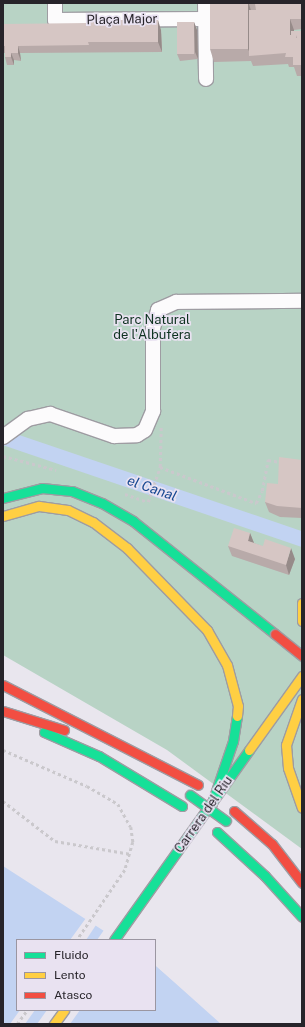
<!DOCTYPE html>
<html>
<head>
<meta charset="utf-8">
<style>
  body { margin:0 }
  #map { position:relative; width:305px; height:1027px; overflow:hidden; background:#e9e6ee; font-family:"Public Sans",sans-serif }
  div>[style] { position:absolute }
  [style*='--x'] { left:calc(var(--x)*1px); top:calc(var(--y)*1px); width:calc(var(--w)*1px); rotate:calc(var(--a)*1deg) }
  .green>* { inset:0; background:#b8d3c5 }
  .water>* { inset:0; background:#c2d3f2 }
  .pier>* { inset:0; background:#e9e6ee }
  .canal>* { height:15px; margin:-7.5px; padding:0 7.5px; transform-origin:7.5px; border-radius:7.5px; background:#c2d3f2 }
  .path>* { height:2.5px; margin-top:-1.25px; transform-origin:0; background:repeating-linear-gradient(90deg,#cac8cc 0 3px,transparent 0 6px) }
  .roads { filter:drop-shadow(1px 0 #9e9ca2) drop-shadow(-1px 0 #9e9ca2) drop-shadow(0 1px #9e9ca2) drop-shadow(0 -1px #9e9ca2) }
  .street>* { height:14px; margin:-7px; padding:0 7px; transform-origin:7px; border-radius:7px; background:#fcfbfc }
  .fast>* { height:9px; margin:-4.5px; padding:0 4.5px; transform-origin:4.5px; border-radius:4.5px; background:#16e098 }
  .slow>* { height:9px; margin:-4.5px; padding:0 4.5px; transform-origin:4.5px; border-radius:4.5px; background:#ffcf43 }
  .jam>* { height:9px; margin:-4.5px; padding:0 4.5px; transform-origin:4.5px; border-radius:4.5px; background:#f24e42 }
  .bridges { filter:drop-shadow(1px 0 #9e9ca2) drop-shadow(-1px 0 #9e9ca2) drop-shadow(0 1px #9e9ca2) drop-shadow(0 -1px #9e9ca2) }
  .fast-bridge>* { height:9px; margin:-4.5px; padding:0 4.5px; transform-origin:4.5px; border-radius:4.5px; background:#16e098 }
  .jam-bridge>* { height:9px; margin:-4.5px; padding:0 4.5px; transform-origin:4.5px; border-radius:4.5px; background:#f24e42 }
  .wall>* { inset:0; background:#b8aaa9 }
  .shaded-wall>* { inset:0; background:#968b89 }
  .building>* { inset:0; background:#d6c6c4; transform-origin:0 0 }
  span { translate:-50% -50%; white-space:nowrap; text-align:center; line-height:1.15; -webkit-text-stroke:3.5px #e9e2f1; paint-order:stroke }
  .street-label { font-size:13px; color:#27242a }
  .park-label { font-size:13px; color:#0e3220 }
  .water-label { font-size:14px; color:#174892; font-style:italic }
  .frame { position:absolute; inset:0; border:4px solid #27242a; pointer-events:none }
  .legend { position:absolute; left:16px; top:939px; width:140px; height:72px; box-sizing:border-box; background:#e9e2f1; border:1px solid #9b96a1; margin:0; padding:5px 7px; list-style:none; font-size:12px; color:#27242a }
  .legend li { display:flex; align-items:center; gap:8px; height:20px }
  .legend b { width:20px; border:1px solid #9b96a1 }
</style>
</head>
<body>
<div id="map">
  <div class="green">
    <div style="clip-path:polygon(3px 3px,302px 3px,302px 849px,167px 750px,3px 655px)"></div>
  </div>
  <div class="water">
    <div style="clip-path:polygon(3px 866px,118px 940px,17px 940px,17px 1010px,155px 1010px,155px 965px,221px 1024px,3px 1024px)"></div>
  </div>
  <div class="pier">
    <div style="clip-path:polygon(4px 864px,53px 893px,120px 940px,97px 940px,104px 930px,96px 925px,86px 940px,70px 940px,86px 918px)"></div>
    <div style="clip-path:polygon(155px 963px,159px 966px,223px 1024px,155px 965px)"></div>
    <div style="clip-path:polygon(20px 1010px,35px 1010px,25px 1024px,10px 1024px)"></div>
    <div style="clip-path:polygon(47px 1010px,80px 1010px,70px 1024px,37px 1024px)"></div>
  </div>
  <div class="canal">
    <div style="--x:3;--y:437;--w:316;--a:18.8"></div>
  </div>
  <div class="path">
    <div style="--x:3;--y:456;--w:55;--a:14.8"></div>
    <div style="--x:160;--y:467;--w:103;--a:20.6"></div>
    <div style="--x:256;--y:503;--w:13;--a:-63"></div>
    <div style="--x:262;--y:491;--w:32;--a:-79"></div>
    <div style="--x:268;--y:460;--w:13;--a:9"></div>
    <div style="--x:125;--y:494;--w:24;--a:19"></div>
    <div style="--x:148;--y:502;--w:37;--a:-71"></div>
    <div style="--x:160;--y:467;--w:40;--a:-88.6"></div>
    <div style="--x:3;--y:750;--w:91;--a:23.2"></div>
    <div style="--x:87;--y:786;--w:36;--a:30"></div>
    <div style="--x:118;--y:804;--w:26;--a:61"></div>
    <div style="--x:131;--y:827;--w:15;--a:82"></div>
    <div style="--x:133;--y:842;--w:29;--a:106"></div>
    <div style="--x:125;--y:870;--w:85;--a:124.4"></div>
    <div style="--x:3;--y:801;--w:66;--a:37.6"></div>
    <div style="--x:55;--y:841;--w:77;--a:9.7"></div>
    <div style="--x:17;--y:1024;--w:17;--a:-54"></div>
  </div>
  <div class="roads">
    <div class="street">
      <div style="--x:55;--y:3;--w:17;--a:90"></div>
      <div style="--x:55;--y:20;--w:150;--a:-0.4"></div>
      <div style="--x:205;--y:3;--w:76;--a:89.2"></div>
      <div style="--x:3;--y:437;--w:31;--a:-36"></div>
      <div style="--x:28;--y:419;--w:23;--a:-13"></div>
      <div style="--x:50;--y:414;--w:68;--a:19"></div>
      <div style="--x:114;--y:436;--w:23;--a:-2"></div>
      <div style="--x:137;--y:435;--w:9;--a:-32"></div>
      <div style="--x:145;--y:430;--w:21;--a:-67"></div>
      <div style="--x:153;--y:411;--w:83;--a:-90"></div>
      <div style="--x:153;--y:328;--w:19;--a:-74"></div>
      <div style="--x:158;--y:310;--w:20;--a:-24"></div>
      <div style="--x:176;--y:302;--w:126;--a:-0.5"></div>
    </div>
    <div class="fast">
      <div style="--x:3;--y:498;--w:40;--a:-14.4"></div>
      <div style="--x:42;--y:488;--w:30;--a:6"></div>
      <div style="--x:72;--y:491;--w:32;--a:22"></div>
      <div style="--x:102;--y:503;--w:36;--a:30"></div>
      <div style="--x:133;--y:521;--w:181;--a:38.5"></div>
      <div style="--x:44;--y:732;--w:60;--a:23.6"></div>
      <div style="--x:99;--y:756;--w:97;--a:31.1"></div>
      <div style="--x:211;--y:806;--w:69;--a:-71.3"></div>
      <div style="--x:233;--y:741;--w:25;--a:-81"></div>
      <div style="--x:217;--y:832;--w:65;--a:42.5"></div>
      <div style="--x:265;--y:876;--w:55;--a:47.9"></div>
      <div style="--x:114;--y:940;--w:233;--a:-54.6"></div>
    </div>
    <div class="slow">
      <div style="--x:3;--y:516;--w:37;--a:-16"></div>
      <div style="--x:39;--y:506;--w:29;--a:8"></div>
      <div style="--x:68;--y:510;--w:28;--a:26"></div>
      <div style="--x:93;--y:522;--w:43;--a:37.4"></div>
      <div style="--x:127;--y:548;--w:115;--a:45.7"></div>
      <div style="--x:207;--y:630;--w:40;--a:60.3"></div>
      <div style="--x:227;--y:665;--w:42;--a:75"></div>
      <div style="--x:238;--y:706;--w:10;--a:96"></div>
      <div style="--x:302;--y:603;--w:18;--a:90"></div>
      <div style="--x:302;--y:699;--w:49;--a:109.2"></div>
      <div style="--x:286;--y:745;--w:23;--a:85"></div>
      <div style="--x:288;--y:768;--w:42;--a:70.7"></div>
      <div style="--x:249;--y:750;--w:91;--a:-54.4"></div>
      <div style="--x:54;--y:1024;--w:17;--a:-54"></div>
    </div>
    <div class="jam">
      <div style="--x:3;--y:685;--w:219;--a:27.1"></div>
      <div style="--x:3;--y:711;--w:64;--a:17.3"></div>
      <div style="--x:234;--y:811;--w:50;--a:41"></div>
      <div style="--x:272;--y:844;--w:49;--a:52.4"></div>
    </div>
  </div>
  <div class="bridges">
    <div class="fast-bridge">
      <div style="--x:190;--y:795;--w:44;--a:35.8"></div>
    </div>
    <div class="jam-bridge">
      <div style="--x:275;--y:634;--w:35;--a:39"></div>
    </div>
  </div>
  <div class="wall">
    <div style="clip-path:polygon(210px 3px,302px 3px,302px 29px,294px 30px,294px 31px,302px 31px,302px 76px,297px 76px,294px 67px,289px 67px,288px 64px,253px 66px,251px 61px,214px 62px,210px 49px)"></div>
    <div style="clip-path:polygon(194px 22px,197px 30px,198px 59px,180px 61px,177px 54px)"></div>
    <div style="clip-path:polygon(3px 24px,161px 30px,162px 52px,20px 53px,21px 61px,14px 60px,14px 65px,7px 65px,5px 57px,5px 53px,3px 53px)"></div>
    <div style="clip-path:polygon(302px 460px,302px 518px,280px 517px,269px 512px,265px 502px)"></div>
    <div style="clip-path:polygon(250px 533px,254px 543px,295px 559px,289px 575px,232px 556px,228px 546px)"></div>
  </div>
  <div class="shaded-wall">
    <div style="clip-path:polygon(248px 3px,252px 3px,249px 4px,252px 14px,251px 56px,248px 49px)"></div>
    <div style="clip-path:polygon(290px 19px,294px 30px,294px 38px,290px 35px)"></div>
    <div style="clip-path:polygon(158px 20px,161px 30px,162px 52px,158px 42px)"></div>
    <div style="clip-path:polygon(194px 22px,197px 30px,198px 59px,195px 52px)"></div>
    <div style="clip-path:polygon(18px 46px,20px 53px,21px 61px,18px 53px)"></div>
    <div style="clip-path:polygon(11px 53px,14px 60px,14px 65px,11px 57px)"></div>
    <div style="clip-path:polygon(250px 533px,254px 543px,248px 541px)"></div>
    <div style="clip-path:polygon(291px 548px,295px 559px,289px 575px,286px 565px)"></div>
  </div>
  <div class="building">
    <div style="left:210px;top:3px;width:38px;height:46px"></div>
    <div style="clip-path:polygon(249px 3px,302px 3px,302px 19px,290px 19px,290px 35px,296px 35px,296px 38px,302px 38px,301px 35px,302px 35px,302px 65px,293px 65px,293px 57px,285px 57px,286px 53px,249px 56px,249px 10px,256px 10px,255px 4px,249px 4px)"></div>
    <div style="left:88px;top:20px;width:70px;height:22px"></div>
    <div style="left:177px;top:22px;width:17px;height:32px"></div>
    <div style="clip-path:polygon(88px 23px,88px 42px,89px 45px,18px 46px,18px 53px,11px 53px,11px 57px,5px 57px,5px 46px,3px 46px,3px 24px)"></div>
    <div style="clip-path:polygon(291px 31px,302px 31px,302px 35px,301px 35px,302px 38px,297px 38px,296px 35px,291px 35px)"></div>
    <div style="clip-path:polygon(279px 457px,302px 460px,302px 508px,277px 506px,265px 502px,267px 483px,278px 484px)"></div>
    <div style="clip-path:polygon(234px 528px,250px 533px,248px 541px,263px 546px,265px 539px,291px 548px,286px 565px,228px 546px)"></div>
  </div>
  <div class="street-label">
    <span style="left:122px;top:20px;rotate:-1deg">Plaça Major</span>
    <span style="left:204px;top:815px;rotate:-55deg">Carrera del Riu</span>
  </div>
  <div class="park-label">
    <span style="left:152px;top:328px">Parc Natural<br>de l'Albufera</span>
  </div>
  <div class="water-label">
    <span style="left:152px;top:488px;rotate:19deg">el Canal</span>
  </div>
  <div class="frame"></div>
  <ul class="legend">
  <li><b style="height:5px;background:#16e098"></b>Fluido</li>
  <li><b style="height:5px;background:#ffcf43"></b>Lento</li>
  <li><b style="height:5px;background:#f24e42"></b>Atasco</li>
  </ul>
</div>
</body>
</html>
